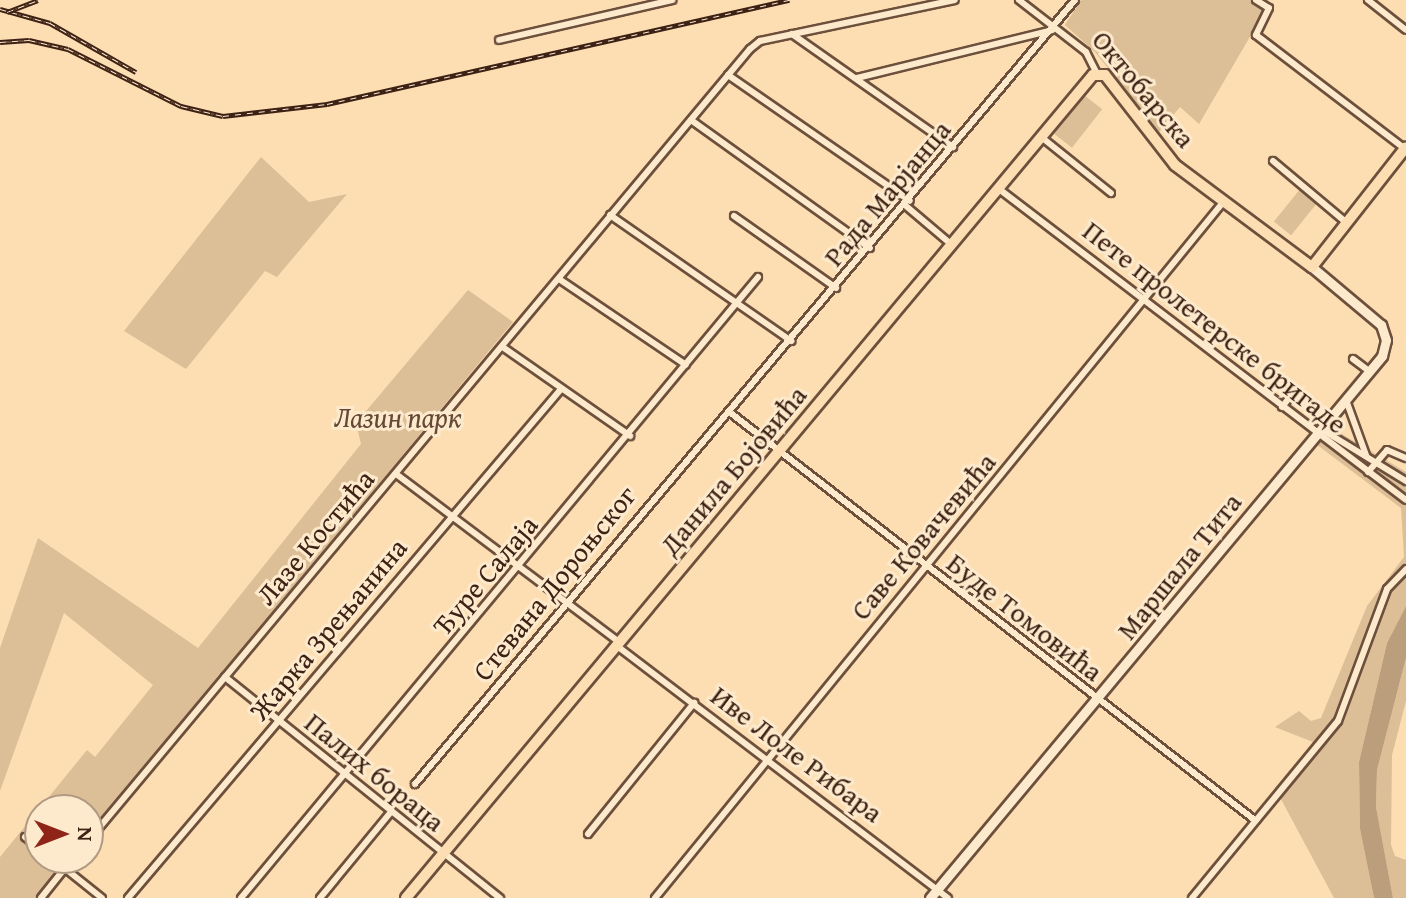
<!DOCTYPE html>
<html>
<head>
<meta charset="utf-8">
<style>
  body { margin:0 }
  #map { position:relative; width:1406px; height:898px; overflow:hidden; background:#fcdeb2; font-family:"Gentium Book Plus",serif }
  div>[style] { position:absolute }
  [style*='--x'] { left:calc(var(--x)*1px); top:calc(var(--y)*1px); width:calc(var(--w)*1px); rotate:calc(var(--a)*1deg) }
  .green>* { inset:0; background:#dcbe97; transform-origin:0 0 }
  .water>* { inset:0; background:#bb9e7c }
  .roads { filter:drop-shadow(2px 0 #6d503c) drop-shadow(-2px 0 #6d503c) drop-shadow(0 2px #6d503c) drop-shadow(0 -2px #6d503c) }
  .street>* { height:6px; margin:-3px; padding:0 3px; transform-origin:3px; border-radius:3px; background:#fdeacd }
  .secondary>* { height:9px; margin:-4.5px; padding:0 4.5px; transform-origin:4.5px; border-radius:4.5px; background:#fdeacd }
  .primary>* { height:10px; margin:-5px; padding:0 5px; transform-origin:5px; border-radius:5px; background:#fcdeb2 }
  .rail>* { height:5px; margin-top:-2.5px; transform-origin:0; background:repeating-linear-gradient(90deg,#fdeacd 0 6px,#3d2114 0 12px); box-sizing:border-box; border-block:2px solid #3d2114 }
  span { translate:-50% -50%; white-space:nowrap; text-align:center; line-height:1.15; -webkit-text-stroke:6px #fdeacd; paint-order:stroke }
  .street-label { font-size:28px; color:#3d2114 }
  .park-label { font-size:28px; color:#654835; font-style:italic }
  .north { position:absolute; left:24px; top:794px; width:80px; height:80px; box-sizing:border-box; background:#fdeacd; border:2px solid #b09a83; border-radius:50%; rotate:90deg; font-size:22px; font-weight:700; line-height:32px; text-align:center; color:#3d2114 }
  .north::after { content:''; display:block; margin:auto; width:28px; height:36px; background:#8f2418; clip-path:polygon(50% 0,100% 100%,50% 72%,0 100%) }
</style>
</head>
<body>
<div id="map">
  <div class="green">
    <div style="clip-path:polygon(1081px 0,1252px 0,1265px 11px,1199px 124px,1180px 107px,1159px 132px,1095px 52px,1065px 25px)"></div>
    <div style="left:1084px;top:95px;width:23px;height:49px;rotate:38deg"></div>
    <div style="clip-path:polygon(261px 157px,309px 202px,347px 194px,277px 277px,265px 271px,186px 369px,124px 331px)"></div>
    <div style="left:1301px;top:188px;width:22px;height:43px;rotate:39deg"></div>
    <div style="clip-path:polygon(468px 290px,513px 322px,88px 835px,88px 810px,40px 810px,40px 858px,70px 858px,37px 898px,0 898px,0 857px,87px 750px,95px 757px,153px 685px,64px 613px,0 791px,0 648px,38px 538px,198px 648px,361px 444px,356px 423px)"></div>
    <div style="clip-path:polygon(1330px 427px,1406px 472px,1406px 606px,1387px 643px,1359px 762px,1360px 829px,1374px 898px,1334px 898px,1275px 788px,1313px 742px,1275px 727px,1299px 711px,1311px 721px,1321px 718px,1367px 606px,1404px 557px,1401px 508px,1316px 444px)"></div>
    <div style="clip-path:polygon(1406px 658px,1406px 701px,1392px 755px,1391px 845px,1395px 856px,1406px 860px,1406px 898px,1393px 898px,1376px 807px,1377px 770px)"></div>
  </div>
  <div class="water">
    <div style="clip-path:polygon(1406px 606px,1406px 658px,1377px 770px,1376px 807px,1393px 898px,1374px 898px,1360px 829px,1359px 762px,1387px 643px)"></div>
  </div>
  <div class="roads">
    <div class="street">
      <div style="--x:1019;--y:0;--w:85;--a:37.8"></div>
      <div style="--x:1086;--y:52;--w:25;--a:63"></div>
      <div style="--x:1256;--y:0;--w:15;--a:32"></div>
      <div style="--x:1269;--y:8;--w:30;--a:116"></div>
      <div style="--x:1256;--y:35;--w:188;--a:37.4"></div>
      <div style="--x:1368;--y:0;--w:48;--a:38.3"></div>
      <div style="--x:792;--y:34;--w:197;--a:35.1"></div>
      <div style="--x:499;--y:40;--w:178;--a:-13"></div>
      <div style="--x:728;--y:75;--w:221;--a:34.7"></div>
      <div style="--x:857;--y:78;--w:201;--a:-13.8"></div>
      <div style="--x:691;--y:120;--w:220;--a:35.6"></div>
      <div style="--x:1040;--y:136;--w:91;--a:38.8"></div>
      <div style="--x:1273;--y:161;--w:97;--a:40"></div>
      <div style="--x:999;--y:189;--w:512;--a:37.38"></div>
      <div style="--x:906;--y:206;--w:60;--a:40.3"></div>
      <div style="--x:610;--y:215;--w:221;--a:34.8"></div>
      <div style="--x:734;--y:216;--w:125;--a:35.2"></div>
      <div style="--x:559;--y:279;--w:153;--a:34.1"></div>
      <div style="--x:504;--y:348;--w:154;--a:34.9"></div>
      <div style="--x:1353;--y:359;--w:21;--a:37"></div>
      <div style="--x:1346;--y:400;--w:59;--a:70"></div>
      <div style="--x:1282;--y:407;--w:18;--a:-52"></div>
      <div style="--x:732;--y:414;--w:663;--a:37.84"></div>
      <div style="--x:1321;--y:429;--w:100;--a:31.5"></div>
      <div style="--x:1368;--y:472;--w:29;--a:-49"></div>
      <div style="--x:1387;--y:450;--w:21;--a:23"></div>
      <div style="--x:396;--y:474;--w:281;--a:37"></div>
      <div style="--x:617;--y:646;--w:416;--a:37.3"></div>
      <div style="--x:225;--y:677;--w:353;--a:38.8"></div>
      <div style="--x:415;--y:784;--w:1025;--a:-49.91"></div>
      <div style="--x:588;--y:834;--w:169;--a:-51"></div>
      <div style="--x:25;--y:837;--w:19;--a:36"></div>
      <div style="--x:88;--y:841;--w:1032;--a:-50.11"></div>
      <div style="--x:750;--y:49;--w:13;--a:-39"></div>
      <div style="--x:760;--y:41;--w:199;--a:-11.9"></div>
      <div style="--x:52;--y:858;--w:64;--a:38.7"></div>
      <div style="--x:41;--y:898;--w:51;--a:-51.3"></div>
      <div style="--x:128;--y:898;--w:668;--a:-49.61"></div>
      <div style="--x:241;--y:898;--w:808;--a:-50.22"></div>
      <div style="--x:320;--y:898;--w:110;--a:-50.5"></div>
      <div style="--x:655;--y:898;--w:900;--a:-50.77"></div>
      <div style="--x:1192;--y:898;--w:229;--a:-50.5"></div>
      <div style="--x:1338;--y:721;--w:141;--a:-69.6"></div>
      <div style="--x:1387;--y:589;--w:28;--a:-46"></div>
    </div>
    <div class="secondary">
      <div style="--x:930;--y:898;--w:706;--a:-50.17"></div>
      <div style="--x:1382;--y:356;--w:16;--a:-76"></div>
      <div style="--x:1386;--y:340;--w:16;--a:-108"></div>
      <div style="--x:1381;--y:325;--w:90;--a:-140"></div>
    </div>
    <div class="primary">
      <div style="--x:406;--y:898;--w:1072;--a:-50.15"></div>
      <div style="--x:1093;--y:75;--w:12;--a:0"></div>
      <div style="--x:1105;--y:75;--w:114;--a:52.1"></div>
      <div style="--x:1175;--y:165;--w:171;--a:36.7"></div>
      <div style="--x:1312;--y:267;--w:152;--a:-51.9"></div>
    </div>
  </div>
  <div class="rail">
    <div style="--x:0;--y:9;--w:52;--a:15.6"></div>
    <div style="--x:50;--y:23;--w:99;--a:29.7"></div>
    <div style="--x:7;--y:12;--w:33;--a:-21"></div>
    <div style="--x:0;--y:42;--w:29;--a:-4"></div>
    <div style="--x:29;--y:40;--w:40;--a:13"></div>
    <div style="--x:68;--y:49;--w:127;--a:26.8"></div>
    <div style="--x:181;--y:106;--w:43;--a:13.4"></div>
    <div style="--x:223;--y:116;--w:105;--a:-6.6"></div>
    <div style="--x:327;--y:104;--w:474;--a:-12.7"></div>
  </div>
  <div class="street-label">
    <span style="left:1144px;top:89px;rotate:50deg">Октобарска</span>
    <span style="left:887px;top:193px;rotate:-50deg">Рада Марјанца</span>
    <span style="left:1215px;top:327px;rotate:38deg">Пете пролетерске бригаде</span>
    <span style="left:733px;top:470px;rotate:-50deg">Данила Бојовића</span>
    <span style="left:923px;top:536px;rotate:-50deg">Саве Ковачевића</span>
    <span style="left:315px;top:537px;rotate:-50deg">Лазе Костића</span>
    <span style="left:1179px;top:566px;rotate:-51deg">Маршала Тита</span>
    <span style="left:485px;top:575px;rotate:-50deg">Ђуре Салаја</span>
    <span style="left:554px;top:583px;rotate:-51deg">Стевана Дороњског</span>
    <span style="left:1025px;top:617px;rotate:38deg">Буде Томовића</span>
    <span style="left:328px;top:629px;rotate:-50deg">Жарка Зрењанина</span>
    <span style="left:797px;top:754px;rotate:37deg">Иве Лоле Рибара</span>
    <span style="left:375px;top:772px;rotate:39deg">Палих бораца</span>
  </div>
  <div class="park-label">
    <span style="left:398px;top:417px">Лазин парк</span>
  </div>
  <div class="north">N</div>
</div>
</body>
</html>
